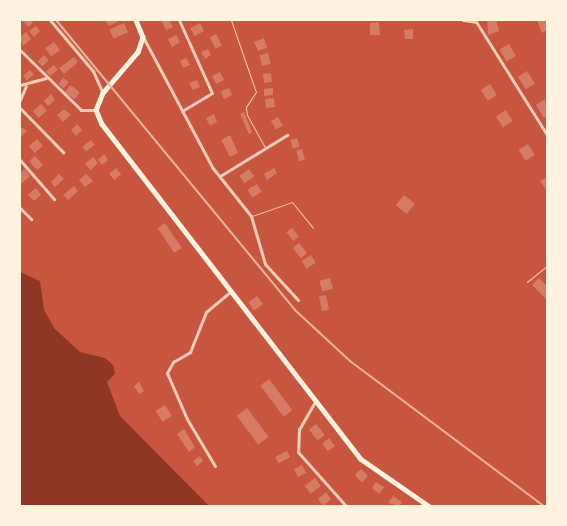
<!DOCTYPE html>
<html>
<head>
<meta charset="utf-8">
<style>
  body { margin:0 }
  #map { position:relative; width:567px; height:526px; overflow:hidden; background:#c8553d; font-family:"DM Sans",sans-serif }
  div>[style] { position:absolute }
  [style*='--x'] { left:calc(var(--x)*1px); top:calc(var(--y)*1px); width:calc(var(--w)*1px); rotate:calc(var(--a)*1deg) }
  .water>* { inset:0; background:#8f3625 }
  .building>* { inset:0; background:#d67c66; transform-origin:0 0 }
  .service>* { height:1px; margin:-0.5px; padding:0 0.5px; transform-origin:0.5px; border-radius:0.5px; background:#f1ccb7 }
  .minor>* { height:3px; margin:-1.5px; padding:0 1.5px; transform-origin:1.5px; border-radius:1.5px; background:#f1ccb7 }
  .primary>* { height:4.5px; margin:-2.25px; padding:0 2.25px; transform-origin:2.25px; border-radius:2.25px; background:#fff3e0 }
  .rail>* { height:2px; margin:-1px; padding:0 1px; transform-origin:1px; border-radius:1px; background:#e9b49f }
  span { translate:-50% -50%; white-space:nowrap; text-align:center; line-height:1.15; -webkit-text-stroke:4.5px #fff3e0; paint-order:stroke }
  .frame { position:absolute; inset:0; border:21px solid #fff3e0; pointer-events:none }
</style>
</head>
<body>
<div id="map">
  <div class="water">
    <div style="clip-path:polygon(20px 272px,40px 281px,44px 310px,55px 329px,80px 352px,105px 358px,113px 365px,115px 374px,107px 382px,120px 416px,209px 506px,20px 506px)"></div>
  </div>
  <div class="building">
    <div style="clip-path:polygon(22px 20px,31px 20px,33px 23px,28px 27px)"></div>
    <div style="clip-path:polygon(105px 20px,116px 20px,117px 22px,109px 26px)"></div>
    <div style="clip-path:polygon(161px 20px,169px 20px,173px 27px,166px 30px)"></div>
    <div style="clip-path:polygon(487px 20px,496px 20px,499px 31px,488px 35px)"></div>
    <div style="clip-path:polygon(537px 20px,547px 20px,547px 30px,542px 33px)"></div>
    <div style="clip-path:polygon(379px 22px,380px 35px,370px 35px,370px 23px)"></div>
    <div style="left:124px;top:23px;width:10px;height:16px;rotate:66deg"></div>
    <div style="left:200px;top:23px;width:9px;height:11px;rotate:63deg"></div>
    <div style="clip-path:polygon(36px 26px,40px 31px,34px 37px,29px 31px)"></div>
    <div style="clip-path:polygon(413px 29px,413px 39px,405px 39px,404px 30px)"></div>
    <div style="clip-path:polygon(26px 32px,31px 39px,23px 46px,20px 37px)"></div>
    <div style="left:216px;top:34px;width:13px;height:7px;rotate:63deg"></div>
    <div style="clip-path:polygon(176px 35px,180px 42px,172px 47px,168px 39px)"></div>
    <div style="clip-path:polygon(264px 38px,267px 48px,258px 51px,254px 42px)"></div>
    <div style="left:54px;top:42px;width:10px;height:11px;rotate:53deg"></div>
    <div style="left:509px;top:44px;width:14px;height:11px;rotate:60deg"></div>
    <div style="clip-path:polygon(208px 49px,211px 55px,205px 59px,201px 52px)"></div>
    <div style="left:268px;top:53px;width:11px;height:9px;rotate:75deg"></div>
    <div style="left:44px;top:55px;width:7px;height:9px;rotate:45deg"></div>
    <div style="clip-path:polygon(74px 57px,78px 62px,64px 74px,59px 68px)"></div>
    <div style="clip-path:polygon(186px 58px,190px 65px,183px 68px,180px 61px)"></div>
    <div style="left:54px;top:65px;width:6px;height:10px;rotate:51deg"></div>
    <div style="left:30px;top:70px;width:6px;height:9px;rotate:51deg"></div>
    <div style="left:527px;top:71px;width:15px;height:11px;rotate:58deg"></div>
    <div style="left:220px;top:72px;width:9px;height:9px;rotate:63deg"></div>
    <div style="left:271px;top:73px;width:9px;height:8px;rotate:84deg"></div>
    <div style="clip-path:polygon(63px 78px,69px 82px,64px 88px,58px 84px)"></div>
    <div style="clip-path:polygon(197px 80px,200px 87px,193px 90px,189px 83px)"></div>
    <div style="left:490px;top:84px;width:13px;height:11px;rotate:58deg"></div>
    <div style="left:70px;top:85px;width:12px;height:9px;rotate:35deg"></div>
    <div style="left:229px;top:88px;width:8px;height:9px;rotate:67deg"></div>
    <div style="clip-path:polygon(273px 88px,273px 95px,264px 96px,264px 89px)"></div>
    <div style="clip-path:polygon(51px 94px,55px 100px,48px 106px,44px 101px)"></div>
    <div style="left:274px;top:98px;width:9px;height:9px;rotate:84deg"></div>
    <div style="clip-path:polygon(545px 99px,547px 116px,544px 118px,536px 105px)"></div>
    <div style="left:41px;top:104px;width:9px;height:11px;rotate:49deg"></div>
    <div style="clip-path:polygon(64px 109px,71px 115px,63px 122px,57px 115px)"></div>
    <div style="left:506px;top:110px;width:13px;height:12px;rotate:58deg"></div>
    <div style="clip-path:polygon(244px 112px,252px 132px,249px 134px,240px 114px)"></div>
    <div style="clip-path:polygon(214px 114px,217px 122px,210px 126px,206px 118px)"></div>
    <div style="left:278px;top:117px;width:10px;height:8px;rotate:61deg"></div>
    <div style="clip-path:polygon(77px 124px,82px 130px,76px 136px,71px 130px)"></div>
    <div style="clip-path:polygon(20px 126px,27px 131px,20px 138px)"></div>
    <div style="clip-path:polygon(230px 135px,238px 153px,230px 157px,221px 140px)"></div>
    <div style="left:297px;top:138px;width:9px;height:7px;rotate:72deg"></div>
    <div style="left:37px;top:139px;width:9px;height:11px;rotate:49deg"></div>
    <div style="left:91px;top:140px;width:6px;height:11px;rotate:51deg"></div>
    <div style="left:528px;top:144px;width:13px;height:11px;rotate:58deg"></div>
    <div style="left:302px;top:149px;width:11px;height:6px;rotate:75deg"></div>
    <div style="clip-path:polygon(104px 154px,108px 160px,102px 165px,98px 160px)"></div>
    <div style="left:35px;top:156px;width:12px;height:8px;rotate:48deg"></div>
    <div style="clip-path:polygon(93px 157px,98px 163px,91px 170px,85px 164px)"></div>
    <div style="left:116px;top:168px;width:8px;height:9px;rotate:50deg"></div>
    <div style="clip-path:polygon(274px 168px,277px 173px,267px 180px,264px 174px)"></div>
    <div style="clip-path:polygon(25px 169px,30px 176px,20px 185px,20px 173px)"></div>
    <div style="left:249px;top:169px;width:9px;height:12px;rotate:54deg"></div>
    <div style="clip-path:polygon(59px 174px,64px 179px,55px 187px,51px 182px)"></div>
    <div style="clip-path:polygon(86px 174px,93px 181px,85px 187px,79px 180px)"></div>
    <div style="clip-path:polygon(547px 177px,547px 191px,540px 181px)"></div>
    <div style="left:257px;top:184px;width:9px;height:11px;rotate:58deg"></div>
    <div style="clip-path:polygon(74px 186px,78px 191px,68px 200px,63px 195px)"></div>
    <div style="clip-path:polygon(36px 188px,41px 195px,34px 201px,28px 195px)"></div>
    <div style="left:404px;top:195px;width:14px;height:13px;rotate:39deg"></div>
    <div style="left:165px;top:223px;width:30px;height:9px;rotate:56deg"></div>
    <div style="left:292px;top:228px;width:11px;height:7px;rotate:52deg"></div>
    <div style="left:299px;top:243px;width:13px;height:8px;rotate:51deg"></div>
    <div style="left:311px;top:255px;width:9px;height:11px;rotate:58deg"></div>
    <div style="left:330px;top:278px;width:11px;height:11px;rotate:75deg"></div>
    <div style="clip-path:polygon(539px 278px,547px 286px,547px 300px,532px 285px)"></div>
    <div style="left:326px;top:295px;width:15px;height:7px;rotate:79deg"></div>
    <div style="left:257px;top:296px;width:10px;height:11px;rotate:53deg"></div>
    <div style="left:269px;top:379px;width:39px;height:11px;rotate:53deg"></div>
    <div style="clip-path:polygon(139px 382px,144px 391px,139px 394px,134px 386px)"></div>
    <div style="left:165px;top:405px;width:13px;height:11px;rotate:58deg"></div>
    <div style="left:247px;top:408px;width:36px;height:13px;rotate:53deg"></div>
    <div style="left:316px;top:424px;width:14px;height:9px;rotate:51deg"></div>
    <div style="clip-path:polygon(184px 429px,195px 447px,189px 452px,177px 434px)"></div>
    <div style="clip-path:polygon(329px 438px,335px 446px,328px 451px,322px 444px)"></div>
    <div style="left:287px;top:451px;width:7px;height:13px;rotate:63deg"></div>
    <div style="clip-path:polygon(200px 456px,203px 461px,197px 466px,193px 461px)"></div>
    <div style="left:302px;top:465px;width:9px;height:9px;rotate:63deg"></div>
    <div style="left:361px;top:469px;width:10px;height:9px;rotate:45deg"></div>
    <div style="left:315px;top:478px;width:10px;height:13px;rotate:53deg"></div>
    <div style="clip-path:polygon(376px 482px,384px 487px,379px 494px,372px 488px)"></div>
    <div style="clip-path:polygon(326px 492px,331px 499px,323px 506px,318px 499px)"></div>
    <div style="clip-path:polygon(393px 496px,402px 502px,399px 506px,388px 503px)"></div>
  </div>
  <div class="service">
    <div style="--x:231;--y:20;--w:76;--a:70.9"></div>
    <div style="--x:256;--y:92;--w:18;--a:124"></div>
    <div style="--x:246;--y:107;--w:8;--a:83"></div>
    <div style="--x:247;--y:115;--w:37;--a:61"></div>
    <div style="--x:252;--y:216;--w:42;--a:-19.3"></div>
    <div style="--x:292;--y:202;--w:33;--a:51"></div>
    <div style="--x:527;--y:282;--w:26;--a:-39"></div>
  </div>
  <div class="minor">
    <div style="--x:50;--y:20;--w:67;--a:49.9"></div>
    <div style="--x:93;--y:71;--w:24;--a:66"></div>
    <div style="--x:179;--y:20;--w:80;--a:65.7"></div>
    <div style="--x:212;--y:93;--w:35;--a:149"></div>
    <div style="--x:463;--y:20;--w:12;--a:9"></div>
    <div style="--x:475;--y:20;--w:136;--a:57.9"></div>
    <div style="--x:143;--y:37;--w:147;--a:62"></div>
    <div style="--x:212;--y:167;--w:63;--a:51.5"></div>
    <div style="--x:251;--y:216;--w:50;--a:73.7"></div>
    <div style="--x:265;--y:264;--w:49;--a:47.5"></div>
    <div style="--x:20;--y:50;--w:86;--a:44.5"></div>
    <div style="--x:81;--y:110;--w:15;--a:0"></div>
    <div style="--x:20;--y:85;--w:27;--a:-15"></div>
    <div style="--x:20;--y:100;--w:15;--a:-67"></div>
    <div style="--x:20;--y:108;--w:62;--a:45.7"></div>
    <div style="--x:20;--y:160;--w:52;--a:48.9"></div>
    <div style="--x:220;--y:176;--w:79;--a:-31.5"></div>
    <div style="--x:20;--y:208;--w:16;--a:45"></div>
    <div style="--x:316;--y:400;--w:34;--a:120"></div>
    <div style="--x:299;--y:429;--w:23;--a:92"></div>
    <div style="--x:298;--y:452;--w:72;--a:48.4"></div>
    <div style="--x:215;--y:466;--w:55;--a:-120.8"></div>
    <div style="--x:187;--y:419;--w:50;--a:-113.5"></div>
    <div style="--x:167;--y:373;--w:13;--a:-61"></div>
    <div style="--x:173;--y:362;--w:20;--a:-30"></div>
    <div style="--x:190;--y:352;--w:43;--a:-68.2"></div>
    <div style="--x:206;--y:312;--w:33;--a:-40"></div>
  </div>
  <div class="primary">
    <div style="--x:136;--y:20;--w:18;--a:68"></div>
    <div style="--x:143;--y:37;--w:16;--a:108"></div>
    <div style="--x:138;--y:52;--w:54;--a:130.5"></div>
    <div style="--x:103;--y:93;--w:18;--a:112"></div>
    <div style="--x:96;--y:110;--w:15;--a:67"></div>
    <div style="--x:102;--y:124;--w:423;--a:52.3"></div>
    <div style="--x:361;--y:459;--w:83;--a:34.7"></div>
  </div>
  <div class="rail">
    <div style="--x:56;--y:20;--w:377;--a:50.5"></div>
    <div style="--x:296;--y:311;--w:74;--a:42.8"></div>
    <div style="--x:350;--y:361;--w:242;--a:36.8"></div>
  </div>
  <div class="frame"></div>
</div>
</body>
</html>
